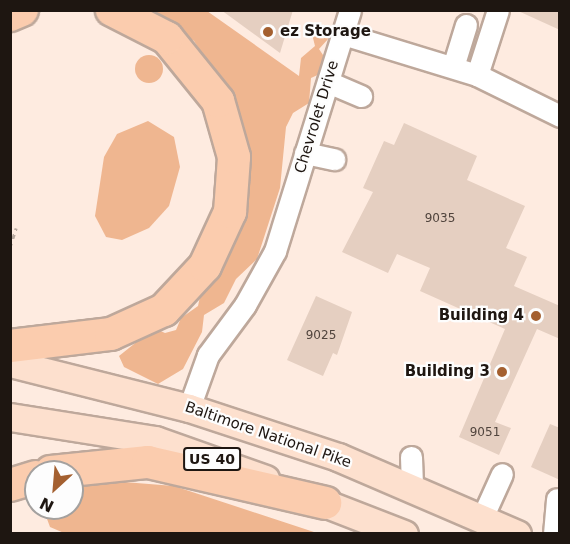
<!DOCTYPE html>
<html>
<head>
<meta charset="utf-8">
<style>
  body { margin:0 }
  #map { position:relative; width:570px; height:544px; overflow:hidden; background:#feebe0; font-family:"DejaVu Sans",sans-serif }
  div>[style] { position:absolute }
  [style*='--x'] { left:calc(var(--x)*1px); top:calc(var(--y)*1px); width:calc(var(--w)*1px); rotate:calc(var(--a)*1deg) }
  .green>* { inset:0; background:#efb690 }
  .round { border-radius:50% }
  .building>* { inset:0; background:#e5cfc1 }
  .path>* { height:3px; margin-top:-1.5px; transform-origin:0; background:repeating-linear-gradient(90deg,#b9aaa0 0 4.5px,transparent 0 9px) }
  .roads { filter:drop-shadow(2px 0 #bea89b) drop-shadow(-2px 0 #bea89b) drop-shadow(0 2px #bea89b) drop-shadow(0 -2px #bea89b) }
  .minor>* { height:21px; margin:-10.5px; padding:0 10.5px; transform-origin:10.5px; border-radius:10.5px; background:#fff }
  .major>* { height:27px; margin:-13.5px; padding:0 13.5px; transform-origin:13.5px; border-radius:13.5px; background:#fde0ce }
  .highway>* { height:32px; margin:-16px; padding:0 16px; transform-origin:16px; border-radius:16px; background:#fbccae }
  .dots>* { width:16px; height:16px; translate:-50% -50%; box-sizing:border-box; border:3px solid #fdfdfd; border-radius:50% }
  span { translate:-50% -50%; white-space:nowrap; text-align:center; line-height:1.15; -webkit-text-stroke:4.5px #fdfdfd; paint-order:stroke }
  .number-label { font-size:12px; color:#50443d }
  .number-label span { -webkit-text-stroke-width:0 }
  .shield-label span { padding:2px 4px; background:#fdfdfd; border:2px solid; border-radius:4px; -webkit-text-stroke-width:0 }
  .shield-label { font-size:14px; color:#1e1611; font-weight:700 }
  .poi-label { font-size:15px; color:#1e1611; font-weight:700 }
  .left { translate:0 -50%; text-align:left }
  .right { translate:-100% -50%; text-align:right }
  .street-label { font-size:15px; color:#1e1611 }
  .frame { position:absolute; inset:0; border:12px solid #1e1611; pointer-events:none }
  .north { position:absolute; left:24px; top:460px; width:60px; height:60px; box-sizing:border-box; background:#fdfdfd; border:2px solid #a4a19f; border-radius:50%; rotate:206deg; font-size:16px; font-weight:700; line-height:24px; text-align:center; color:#1e1611 }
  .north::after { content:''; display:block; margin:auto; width:21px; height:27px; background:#a46030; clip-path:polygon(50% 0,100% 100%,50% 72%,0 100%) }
</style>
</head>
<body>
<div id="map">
  <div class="green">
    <div style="clip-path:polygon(149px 11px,207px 11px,299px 76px,301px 58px,315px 46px,312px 34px,322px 28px,329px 38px,319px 49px,325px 58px,322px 73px,311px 78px,309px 103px,293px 113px,286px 127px,280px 188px,257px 259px,236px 279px,224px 303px,204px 315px,202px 332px,183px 369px,158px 384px,124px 367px,119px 356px,154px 328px,165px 333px,176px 330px,181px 318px,198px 306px,201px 292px,219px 277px,247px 205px,231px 100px,194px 41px)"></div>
    <div class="round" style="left:135px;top:55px;width:28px;height:28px"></div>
    <div style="clip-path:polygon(148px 121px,174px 137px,180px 167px,169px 206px,149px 228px,122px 240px,106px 237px,95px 216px,104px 157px,117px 134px)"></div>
    <div style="clip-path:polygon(99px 480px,174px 486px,317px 533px,64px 533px,50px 527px,43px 508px,72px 508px,72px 486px)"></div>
  </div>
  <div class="building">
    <div style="clip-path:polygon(221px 10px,293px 10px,280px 53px)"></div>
    <div style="clip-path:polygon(516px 10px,560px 10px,560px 30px)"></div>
    <div style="clip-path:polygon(404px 123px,477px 156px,467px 180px,525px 206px,506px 248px,527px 257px,514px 286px,560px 306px,560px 339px,537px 329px,495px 422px,511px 428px,499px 455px,459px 437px,505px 329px,420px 291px,430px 268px,397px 254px,388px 273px,342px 252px,373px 192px,363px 188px,384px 141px,394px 145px)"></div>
    <div style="clip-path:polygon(316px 296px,352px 312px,337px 355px,333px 353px,323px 376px,287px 360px)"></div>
    <div style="clip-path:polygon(550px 424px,560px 428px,560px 480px,531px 467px)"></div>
  </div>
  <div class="path">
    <div style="--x:10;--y:247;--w:20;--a:-72"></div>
  </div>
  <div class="roads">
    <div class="minor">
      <div style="--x:343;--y:34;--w:140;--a:17"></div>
      <div style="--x:477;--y:75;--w:93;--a:26.3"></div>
      <div style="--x:453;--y:67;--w:44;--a:-72.8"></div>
      <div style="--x:477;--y:75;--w:68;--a:-72.1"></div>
      <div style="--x:328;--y:82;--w:36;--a:23"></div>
      <div style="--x:305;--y:153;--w:30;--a:12"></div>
      <div style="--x:189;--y:408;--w:56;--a:-70.3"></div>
      <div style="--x:208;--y:355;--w:62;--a:-53.5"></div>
      <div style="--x:245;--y:305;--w:62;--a:-60.9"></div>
      <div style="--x:275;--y:251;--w:252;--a:-72.7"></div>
      <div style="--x:411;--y:457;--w:30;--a:88"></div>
      <div style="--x:482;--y:518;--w:48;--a:-65.6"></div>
      <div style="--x:554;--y:534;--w:35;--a:-85"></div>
    </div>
    <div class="major">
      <div style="--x:10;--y:363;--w:185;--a:14.1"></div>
      <div style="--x:189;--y:408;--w:157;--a:18.2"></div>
      <div style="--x:338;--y:457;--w:195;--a:23.3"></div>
      <div style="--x:10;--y:417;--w:147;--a:9"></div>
      <div style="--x:155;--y:440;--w:117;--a:19.5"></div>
      <div style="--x:306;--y:496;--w:105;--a:21.2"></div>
    </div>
    <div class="highway">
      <div style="--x:10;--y:15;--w:13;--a:-23"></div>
      <div style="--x:10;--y:346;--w:102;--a:-6.8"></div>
      <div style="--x:111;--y:334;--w:58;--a:-24.4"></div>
      <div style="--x:164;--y:310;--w:60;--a:-47"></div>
      <div style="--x:205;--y:266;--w:60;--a:-65.2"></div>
      <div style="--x:230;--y:212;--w:55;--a:-85.8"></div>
      <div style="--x:234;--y:157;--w:58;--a:-105.9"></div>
      <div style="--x:218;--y:101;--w:81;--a:-129"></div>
      <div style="--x:167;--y:38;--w:62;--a:-153"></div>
      <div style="--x:51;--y:472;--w:98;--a:-5.9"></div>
      <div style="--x:148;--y:462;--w:182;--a:13"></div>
      <div style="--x:10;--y:485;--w:27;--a:-17"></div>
    </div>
  </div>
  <div class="dots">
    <div style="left:268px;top:32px;background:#a46030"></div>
    <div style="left:536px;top:316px;background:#a46030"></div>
    <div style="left:502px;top:372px;background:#a46030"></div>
  </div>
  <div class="number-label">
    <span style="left:440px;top:219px">9035</span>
    <span style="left:321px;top:336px">9025</span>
    <span style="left:485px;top:433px">9051</span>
  </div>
  <div class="shield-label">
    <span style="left:212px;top:459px">US 40</span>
  </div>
  <div class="poi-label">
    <span class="left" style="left:280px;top:32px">ez Storage</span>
    <span class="right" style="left:524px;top:316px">Building 4</span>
    <span class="right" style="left:490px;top:372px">Building 3</span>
  </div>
  <div class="street-label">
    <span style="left:317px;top:117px;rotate:-73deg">Chevrolet Drive</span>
    <span style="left:268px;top:435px;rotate:19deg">Baltimore National Pike</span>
  </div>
  <div class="frame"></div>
  <div class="north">N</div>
</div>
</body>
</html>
